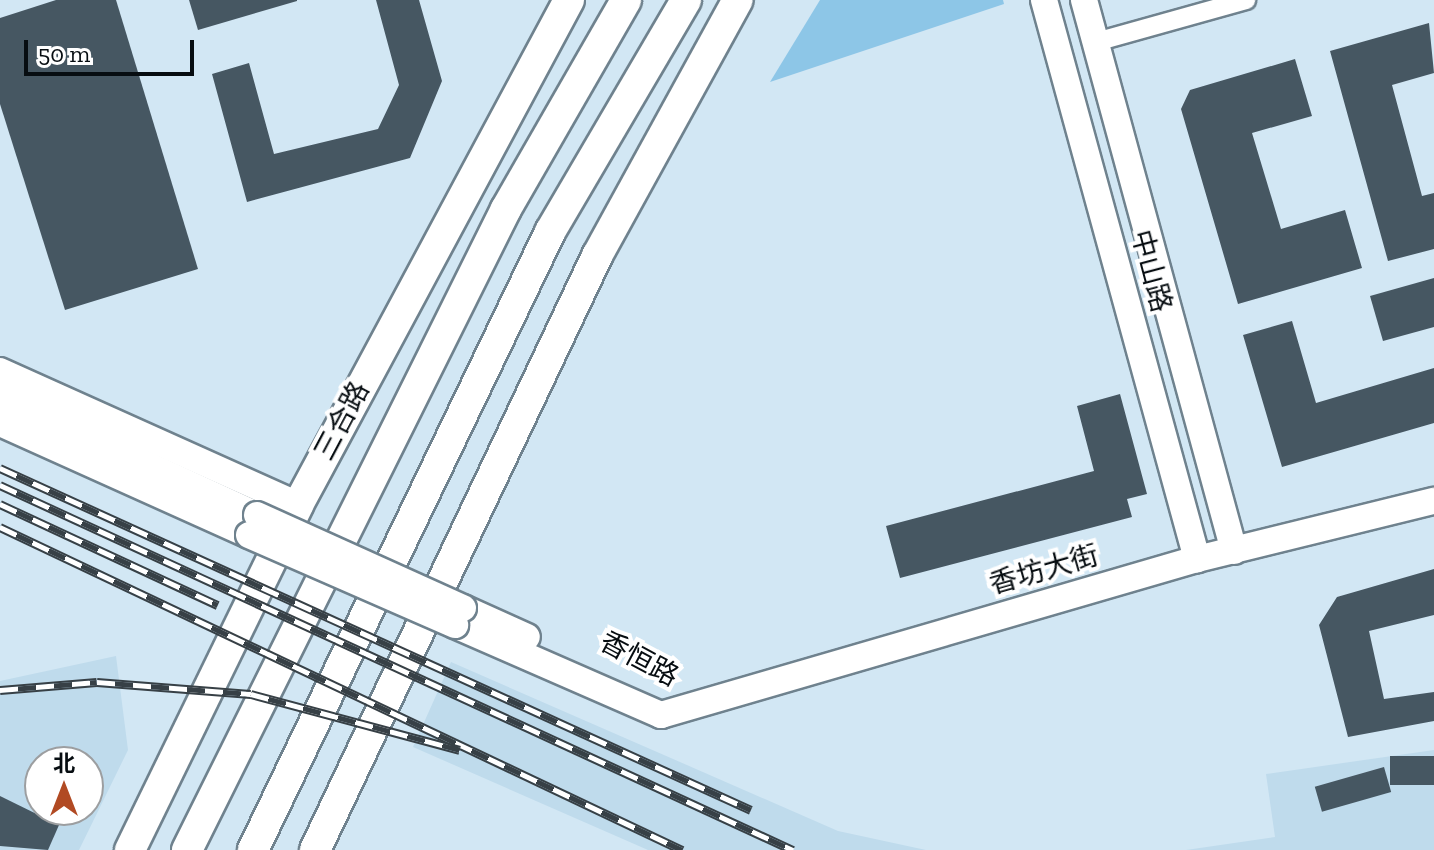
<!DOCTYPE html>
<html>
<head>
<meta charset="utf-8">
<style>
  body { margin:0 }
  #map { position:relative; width:1434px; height:850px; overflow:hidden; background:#d2e7f4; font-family:"Zilla Slab","Noto Sans SC",serif }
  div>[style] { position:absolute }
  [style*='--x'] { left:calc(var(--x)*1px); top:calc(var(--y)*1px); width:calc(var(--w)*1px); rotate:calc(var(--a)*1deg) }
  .built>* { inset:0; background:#bfdbec }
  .green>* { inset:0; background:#8dc6e7 }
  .building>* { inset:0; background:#465762; transform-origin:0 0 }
  .roads { filter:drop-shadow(2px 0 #6f828e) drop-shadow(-2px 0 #6f828e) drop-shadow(0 2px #6f828e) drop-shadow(0 -2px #6f828e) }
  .minor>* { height:18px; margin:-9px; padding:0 9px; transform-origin:9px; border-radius:9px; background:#fff }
  .secondary>* { height:26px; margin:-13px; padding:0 13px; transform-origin:13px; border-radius:13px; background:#fff }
  .trunk>* { height:30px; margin:-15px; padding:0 15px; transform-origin:15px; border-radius:15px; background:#fff }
  .rail>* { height:9px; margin-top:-4.5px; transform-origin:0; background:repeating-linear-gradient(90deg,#fff 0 18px,#374046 0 36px); box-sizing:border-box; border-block:2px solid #374046 }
  .bridges { filter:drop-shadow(2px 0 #6f828e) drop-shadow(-2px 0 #6f828e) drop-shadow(0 2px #6f828e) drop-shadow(0 -2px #6f828e) }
  .secondary-bridge>* { height:26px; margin:-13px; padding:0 13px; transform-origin:13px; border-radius:13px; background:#fff }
  span { translate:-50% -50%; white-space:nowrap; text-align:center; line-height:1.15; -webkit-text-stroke:8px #fff; paint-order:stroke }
  .street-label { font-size:28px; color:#070d11 }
  .north { position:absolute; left:24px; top:746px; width:80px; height:80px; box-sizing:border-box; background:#fff; border:2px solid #9c9ea0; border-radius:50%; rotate:0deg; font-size:22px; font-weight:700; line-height:32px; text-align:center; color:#070d11 }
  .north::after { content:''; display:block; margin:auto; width:28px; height:36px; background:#b14a23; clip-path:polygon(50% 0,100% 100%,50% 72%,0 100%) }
  .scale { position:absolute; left:24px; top:40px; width:170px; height:36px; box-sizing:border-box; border:4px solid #070d11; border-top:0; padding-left:10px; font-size:24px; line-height:28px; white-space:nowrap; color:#070d11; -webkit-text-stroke:6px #fff; paint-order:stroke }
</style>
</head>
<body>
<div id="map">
  <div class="built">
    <div style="clip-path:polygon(evenodd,116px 656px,128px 750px,79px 850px,0 850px,0 681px,116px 656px,40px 762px,88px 762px,88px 810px,40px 810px,40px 762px)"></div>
    <div style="clip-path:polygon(451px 662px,838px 831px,926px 850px,648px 850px,413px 747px)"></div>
    <div style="clip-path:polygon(1434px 750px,1434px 850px,1186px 850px,1275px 837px,1266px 774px)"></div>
  </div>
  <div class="green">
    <div style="clip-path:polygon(820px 0,1003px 0,1004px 4px,770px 82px)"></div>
  </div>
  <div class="building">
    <div style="clip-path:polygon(56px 0,116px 0,198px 269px,65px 310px,0 104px,0 18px)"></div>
    <div style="clip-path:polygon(189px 0,297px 0,297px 1px,198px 30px)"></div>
    <div style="clip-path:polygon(376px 0,419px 0,442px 81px,410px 158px,247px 202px,212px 74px,249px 63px,274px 154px,378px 129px,399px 85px)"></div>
    <div style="clip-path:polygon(1429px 23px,1434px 73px,1392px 85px,1422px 196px,1434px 193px,1434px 249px,1388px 261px,1330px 51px)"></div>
    <div style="clip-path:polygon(1295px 59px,1312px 116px,1252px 133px,1281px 229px,1345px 210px,1362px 268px,1238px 304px,1181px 109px,1190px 90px)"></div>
    <div style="clip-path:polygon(1434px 278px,1434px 327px,1383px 341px,1370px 296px)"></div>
    <div style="clip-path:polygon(1292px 321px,1316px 403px,1434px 368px,1434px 423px,1282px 467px,1243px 335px)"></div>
    <div style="clip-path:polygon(1120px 394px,1147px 494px,1127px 499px,1132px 517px,900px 578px,886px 526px,1094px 471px,1077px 406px)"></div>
    <div style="clip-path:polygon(1434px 569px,1434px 615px,1369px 631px,1384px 699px,1434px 692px,1434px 721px,1348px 737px,1319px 625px,1337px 597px)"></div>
    <div style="left:1434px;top:756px;width:29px;height:44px;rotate:90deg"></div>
    <div style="left:1384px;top:767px;width:26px;height:72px;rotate:74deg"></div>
    <div style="clip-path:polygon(0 796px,59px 825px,48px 850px,0 846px)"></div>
  </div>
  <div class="roads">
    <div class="minor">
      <div style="--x:1096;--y:42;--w:156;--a:-15.6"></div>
    </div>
    <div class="secondary">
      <div style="--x:1044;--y:0;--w:580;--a:74.69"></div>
      <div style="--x:1084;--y:0;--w:571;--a:74.77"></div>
      <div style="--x:0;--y:371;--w:327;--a:24.2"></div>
      <div style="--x:0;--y:397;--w:283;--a:24.7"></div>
      <div style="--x:0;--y:423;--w:273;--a:24.2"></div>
      <div style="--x:463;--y:608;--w:70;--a:24.4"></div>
      <div style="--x:455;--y:625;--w:225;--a:23.6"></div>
      <div style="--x:661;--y:715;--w:558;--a:-16.23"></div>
      <div style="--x:1197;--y:559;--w:244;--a:-13.8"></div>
    </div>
    <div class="trunk">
      <div style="--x:130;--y:850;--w:384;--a:-64"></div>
      <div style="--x:298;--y:505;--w:573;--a:-61.78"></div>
      <div style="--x:187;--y:850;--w:716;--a:-63.54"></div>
      <div style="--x:506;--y:209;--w:241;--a:-60.1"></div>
      <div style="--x:253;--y:850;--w:686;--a:-64.33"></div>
      <div style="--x:550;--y:232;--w:269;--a:-59.6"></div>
      <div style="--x:315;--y:850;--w:658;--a:-64.6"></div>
      <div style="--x:597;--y:256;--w:292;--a:-61.2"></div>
    </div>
  </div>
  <div class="rail">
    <div style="--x:0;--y:468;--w:825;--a:24.48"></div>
    <div style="--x:0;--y:485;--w:873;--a:24.72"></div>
    <div style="--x:0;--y:504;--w:240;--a:24.9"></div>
    <div style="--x:0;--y:527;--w:755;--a:25.34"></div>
    <div style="--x:0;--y:690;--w:97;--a:-4.7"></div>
    <div style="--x:97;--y:682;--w:154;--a:4.5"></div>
    <div style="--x:251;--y:694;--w:216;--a:15"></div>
  </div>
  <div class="bridges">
    <div class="secondary-bridge">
      <div style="--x:257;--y:515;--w:226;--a:24.3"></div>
      <div style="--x:249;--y:535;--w:225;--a:23.6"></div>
    </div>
  </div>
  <div class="street-label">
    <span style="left:1151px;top:271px;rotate:75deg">中山路</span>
    <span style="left:342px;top:421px;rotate:-62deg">三合路</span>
    <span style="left:1044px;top:570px;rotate:-16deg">香坊大街</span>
    <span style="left:639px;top:659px;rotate:28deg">香恒路</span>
  </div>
  <div class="north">北</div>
  <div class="scale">50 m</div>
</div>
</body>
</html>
